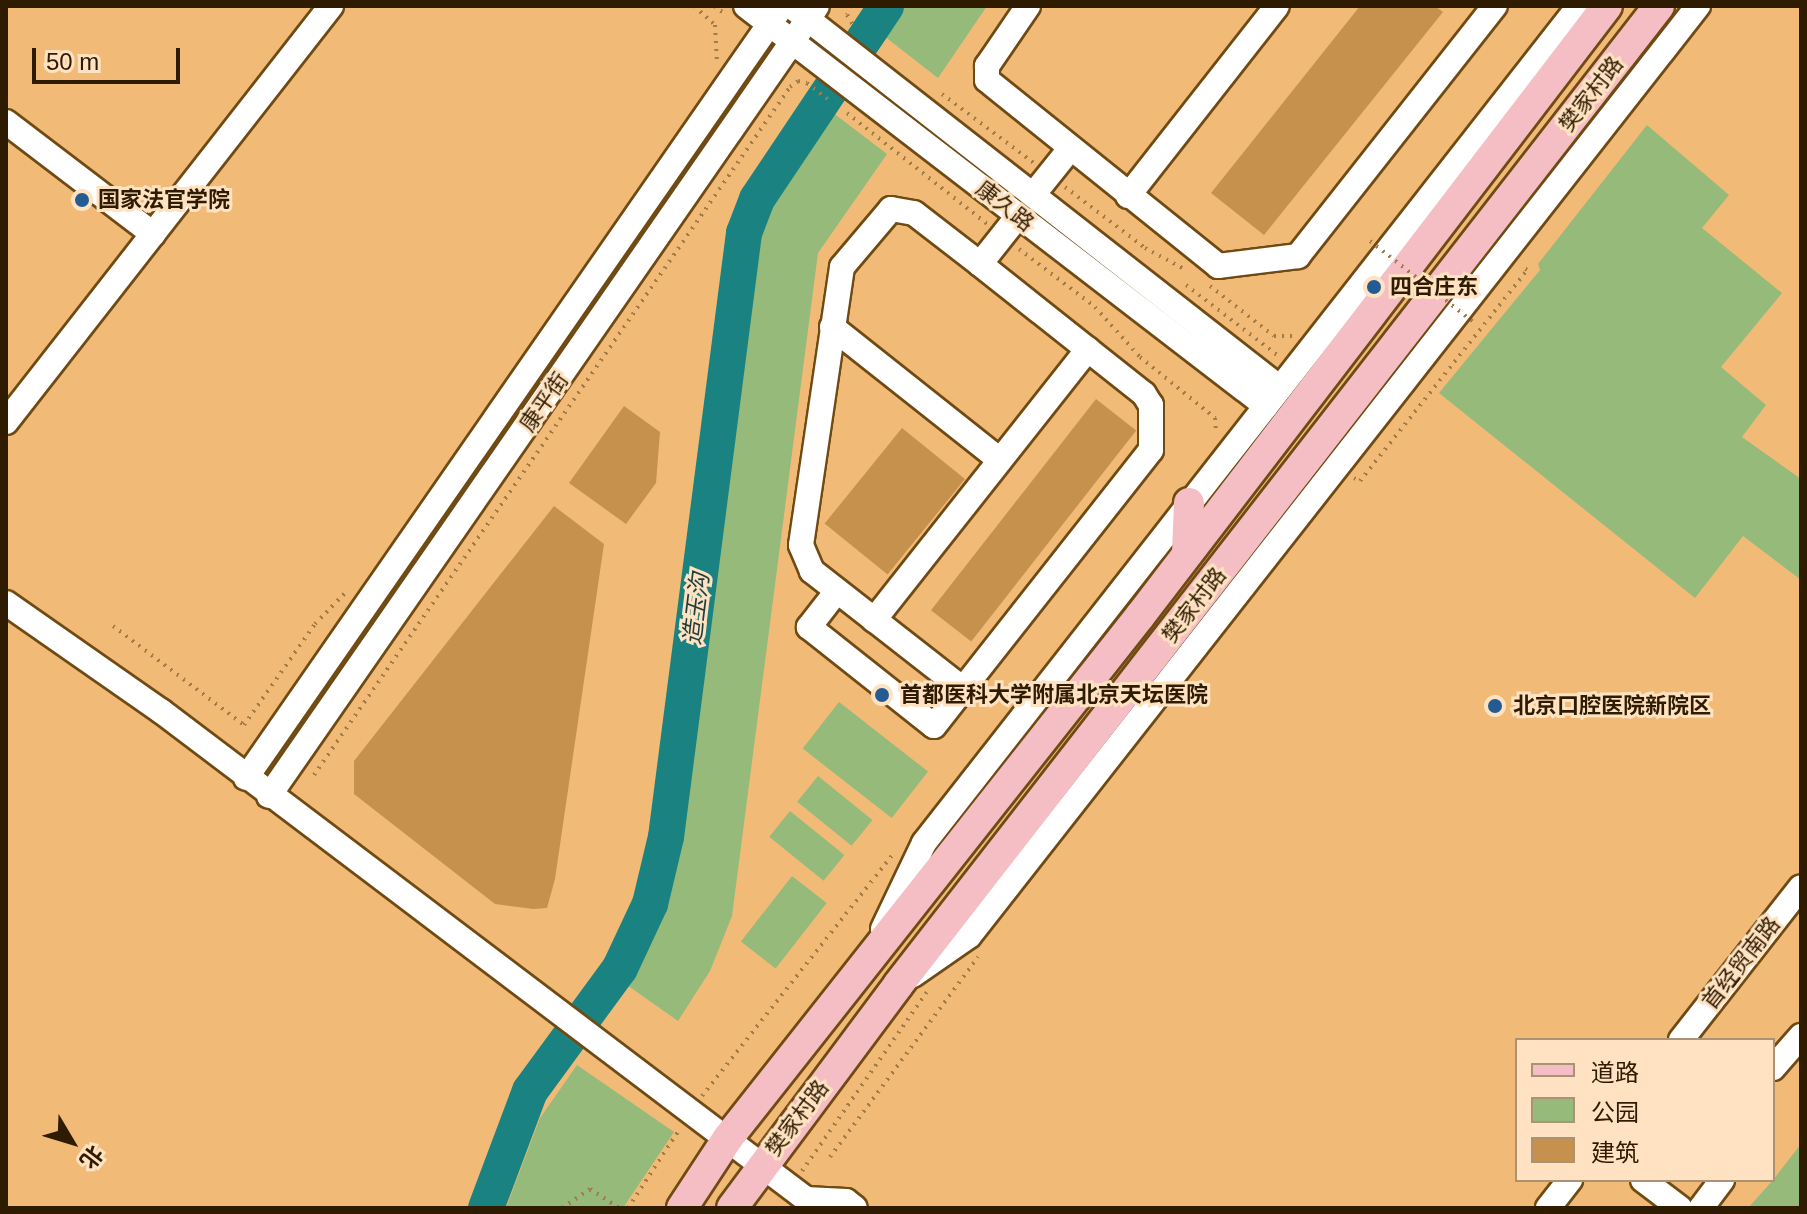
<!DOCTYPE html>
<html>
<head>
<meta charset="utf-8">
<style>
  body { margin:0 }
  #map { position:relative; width:1807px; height:1214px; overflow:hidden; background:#f1bb77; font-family:Arial,"Noto Sans SC",sans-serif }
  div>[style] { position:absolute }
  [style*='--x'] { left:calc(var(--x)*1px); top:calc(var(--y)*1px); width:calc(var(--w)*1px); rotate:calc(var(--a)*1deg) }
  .green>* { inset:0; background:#95ba79; transform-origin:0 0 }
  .river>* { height:36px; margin:-18px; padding:0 18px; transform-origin:18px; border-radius:18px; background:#1a8381 }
  .building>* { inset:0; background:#c5914d; transform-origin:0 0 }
  .path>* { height:4px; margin-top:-2px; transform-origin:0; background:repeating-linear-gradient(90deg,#a37b47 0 2px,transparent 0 8px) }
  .roads { filter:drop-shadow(2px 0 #704a13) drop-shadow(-2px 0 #704a13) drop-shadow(0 2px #704a13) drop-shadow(0 -2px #704a13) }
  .minor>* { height:24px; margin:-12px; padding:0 12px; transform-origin:12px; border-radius:12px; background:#fff }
  .major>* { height:30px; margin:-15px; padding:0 15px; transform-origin:15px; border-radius:15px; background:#f4bec4 }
  .path-bridge>* { height:4px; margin-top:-2px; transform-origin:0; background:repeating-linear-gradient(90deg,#a37b47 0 2px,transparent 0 8px) }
  .dots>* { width:22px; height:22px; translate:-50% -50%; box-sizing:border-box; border:4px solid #fee2c1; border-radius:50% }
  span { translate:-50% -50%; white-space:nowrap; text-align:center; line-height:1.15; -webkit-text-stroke:6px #fee2c1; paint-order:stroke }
  .street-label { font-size:22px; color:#2f1b00 }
  .poi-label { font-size:22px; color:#2f1b00; font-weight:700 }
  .left { translate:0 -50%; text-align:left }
  .water-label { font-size:24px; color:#1f3d3b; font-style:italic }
  .frame { position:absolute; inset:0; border:8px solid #2f1b00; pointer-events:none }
  .legend { position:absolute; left:1515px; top:1038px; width:260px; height:144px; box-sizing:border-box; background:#fee2c1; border:2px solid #ab9274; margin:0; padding:10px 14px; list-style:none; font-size:24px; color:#2f1b00 }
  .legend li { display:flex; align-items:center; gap:16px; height:40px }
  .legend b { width:40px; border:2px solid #ab9274 }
  .north { position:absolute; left:32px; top:1102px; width:80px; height:80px; -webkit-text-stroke:6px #fee2c1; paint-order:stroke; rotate:128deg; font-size:22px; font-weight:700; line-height:32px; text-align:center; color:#2f1b00 }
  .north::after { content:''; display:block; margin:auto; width:28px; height:36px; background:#2f1b00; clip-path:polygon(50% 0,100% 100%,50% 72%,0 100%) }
  .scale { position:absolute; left:32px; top:48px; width:148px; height:36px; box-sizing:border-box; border:4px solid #2f1b00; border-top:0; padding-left:10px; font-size:24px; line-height:28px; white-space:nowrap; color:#2f1b00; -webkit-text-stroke:6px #fee2c1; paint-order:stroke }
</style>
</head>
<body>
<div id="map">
  <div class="green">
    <div style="clip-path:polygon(906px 6px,987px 6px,938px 78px,884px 36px)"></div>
    <div style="clip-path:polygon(832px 112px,887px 154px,818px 253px,732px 916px,710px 971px,678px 1021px,627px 985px,663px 906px,676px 863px,756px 235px,767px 208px)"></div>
    <div style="clip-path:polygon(1647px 125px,1729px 195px,1702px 228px,1782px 293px,1721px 367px,1766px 405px,1742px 437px,1801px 479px,1801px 580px,1743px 536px,1695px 598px,1439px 393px,1540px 270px,1538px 264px)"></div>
    <div style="left:839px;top:702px;width:113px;height:59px;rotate:38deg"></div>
    <div style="left:818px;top:776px;width:70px;height:33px;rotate:39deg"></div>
    <div style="left:790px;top:811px;width:70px;height:33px;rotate:39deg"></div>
    <div style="left:792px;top:876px;width:44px;height:83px;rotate:38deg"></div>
    <div style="clip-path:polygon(577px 1065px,674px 1132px,623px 1208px,506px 1208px,540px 1118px)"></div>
    <div style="clip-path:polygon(1801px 1144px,1801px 1208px,1748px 1208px,1773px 1180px)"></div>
  </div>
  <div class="river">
    <div style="--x:486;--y:1208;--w:125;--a:-69.4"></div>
    <div style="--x:530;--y:1091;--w:152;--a:-53.8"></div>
    <div style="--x:620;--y:968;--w:71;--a:-64.9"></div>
    <div style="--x:650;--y:904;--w:69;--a:-76.6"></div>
    <div style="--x:666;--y:837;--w:609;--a:-82.64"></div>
    <div style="--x:744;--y:233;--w:36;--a:-69"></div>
    <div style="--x:757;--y:199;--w:232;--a:-56.2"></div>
  </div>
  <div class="building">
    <div style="clip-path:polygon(1360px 6px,1435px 6px,1443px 12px,1264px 235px,1211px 193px)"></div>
    <div style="left:1096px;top:399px;width:51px;height:268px;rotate:38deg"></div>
    <div style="clip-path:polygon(624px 406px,660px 432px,656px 483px,626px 524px,569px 483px)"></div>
    <div style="left:902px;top:428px;width:81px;height:123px;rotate:39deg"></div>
    <div style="clip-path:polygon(554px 506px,604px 544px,555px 879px,547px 908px,533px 909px,495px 904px,354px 794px,354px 761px)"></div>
  </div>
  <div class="path">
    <div style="--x:694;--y:6;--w:28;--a:42"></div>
    <div style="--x:715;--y:25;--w:36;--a:87"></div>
    <div style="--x:714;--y:6;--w:14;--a:36"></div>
    <div style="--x:850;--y:6;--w:9;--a:108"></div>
    <div style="--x:847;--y:15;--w:12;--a:59"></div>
    <div style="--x:942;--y:94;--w:115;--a:36.9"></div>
    <div style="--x:847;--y:113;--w:179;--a:38.4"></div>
    <div style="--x:1065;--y:187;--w:101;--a:37.3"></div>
    <div style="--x:1145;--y:248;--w:47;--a:28.2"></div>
    <div style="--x:1019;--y:249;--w:96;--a:37.3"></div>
    <div style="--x:1095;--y:307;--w:67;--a:48"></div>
    <div style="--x:1140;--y:357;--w:97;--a:39.1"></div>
    <div style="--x:1215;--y:418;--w:15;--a:86"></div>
    <div style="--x:1186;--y:285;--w:118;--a:37.5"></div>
    <div style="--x:1210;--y:286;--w:81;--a:38"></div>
    <div style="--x:1274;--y:336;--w:18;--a:0"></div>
    <div style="--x:1354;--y:478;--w:7;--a:27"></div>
    <div style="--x:1360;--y:481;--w:269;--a:-51.6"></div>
    <div style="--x:1527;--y:270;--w:6;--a:-141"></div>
    <div style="--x:113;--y:626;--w:164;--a:37.1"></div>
    <div style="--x:244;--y:725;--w:123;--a:-54.9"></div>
    <div style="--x:315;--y:624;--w:47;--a:-45.9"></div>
    <div style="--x:314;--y:775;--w:837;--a:-55.32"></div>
    <div style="--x:790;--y:87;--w:10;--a:-37"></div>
    <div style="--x:798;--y:81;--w:9;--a:13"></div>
    <div style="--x:807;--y:83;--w:29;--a:38"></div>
    <div style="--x:702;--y:1096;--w:311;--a:-51.7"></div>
    <div style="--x:830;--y:1157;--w:249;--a:-53.5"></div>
    <div style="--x:802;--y:1171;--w:218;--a:-55.1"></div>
    <div style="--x:562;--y:1208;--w:34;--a:-34"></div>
    <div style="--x:590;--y:1189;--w:35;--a:33"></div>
    <div style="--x:628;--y:1208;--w:93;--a:-56.8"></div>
  </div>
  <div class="roads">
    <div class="minor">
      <div style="--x:746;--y:6;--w:656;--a:37.57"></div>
      <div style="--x:1028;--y:6;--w:73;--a:124.3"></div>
      <div style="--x:987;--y:66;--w:14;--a:90"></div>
      <div style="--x:987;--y:80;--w:297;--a:38.8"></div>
      <div style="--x:1218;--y:266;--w:81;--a:-7.1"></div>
      <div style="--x:1298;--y:256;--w:318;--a:-51.8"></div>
      <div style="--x:796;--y:10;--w:614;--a:37.99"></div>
      <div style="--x:6;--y:122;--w:185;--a:37.3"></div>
      <div style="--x:1033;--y:195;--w:58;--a:-51.3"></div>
      <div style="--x:1128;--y:196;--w:241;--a:-51.9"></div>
      <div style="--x:980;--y:264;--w:209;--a:38.4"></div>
      <div style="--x:1144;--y:394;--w:13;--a:58"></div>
      <div style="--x:1151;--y:405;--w:45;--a:90"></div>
      <div style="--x:1151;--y:450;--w:304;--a:128.2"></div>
      <div style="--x:963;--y:689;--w:192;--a:-142"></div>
      <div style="--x:812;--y:571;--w:28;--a:-113"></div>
      <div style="--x:801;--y:545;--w:281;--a:-81.6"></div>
      <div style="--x:842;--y:267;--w:76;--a:-49.8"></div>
      <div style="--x:891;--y:209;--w:23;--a:10"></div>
      <div style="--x:914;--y:213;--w:83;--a:37.7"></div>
      <div style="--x:980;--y:264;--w:61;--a:-51.6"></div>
      <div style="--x:832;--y:327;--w:214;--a:38.4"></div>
      <div style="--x:6;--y:422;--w:528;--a:-52"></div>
      <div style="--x:837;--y:591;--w:46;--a:127.9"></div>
      <div style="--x:809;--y:627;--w:159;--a:38.4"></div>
      <div style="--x:934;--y:726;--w:47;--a:-51.9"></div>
      <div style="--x:6;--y:603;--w:189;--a:34.9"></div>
      <div style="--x:161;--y:711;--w:809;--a:37.11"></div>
      <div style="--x:806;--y:1199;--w:40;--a:2.9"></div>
      <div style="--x:846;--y:1201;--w:11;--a:38"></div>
      <div style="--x:874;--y:620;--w:345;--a:-51.7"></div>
      <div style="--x:246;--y:778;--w:940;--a:-55.23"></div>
      <div style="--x:269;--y:796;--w:961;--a:-55.25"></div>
      <div style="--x:883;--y:929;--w:95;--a:-64.5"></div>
      <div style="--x:924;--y:843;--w:1063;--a:-51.95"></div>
      <div style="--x:913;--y:975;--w:68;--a:-34.9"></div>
      <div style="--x:969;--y:936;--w:1182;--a:-51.91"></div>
      <div style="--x:1681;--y:1040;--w:194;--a:-51.9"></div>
      <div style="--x:1773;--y:1068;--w:43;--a:-48.8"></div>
      <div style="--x:1643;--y:1180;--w:46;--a:37.1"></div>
      <div style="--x:1548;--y:1208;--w:36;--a:-52"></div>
      <div style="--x:1701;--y:1208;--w:35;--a:-53"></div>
    </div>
    <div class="major">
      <div style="--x:1187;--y:554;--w:51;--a:-87.8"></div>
      <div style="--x:682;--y:1208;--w:84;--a:-56.7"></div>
      <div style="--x:728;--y:1138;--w:665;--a:-51.72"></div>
      <div style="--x:1140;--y:616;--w:768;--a:-52.56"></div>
      <div style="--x:732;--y:1208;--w:278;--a:-53.3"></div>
      <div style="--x:898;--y:985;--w:1240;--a:-52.14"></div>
    </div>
  </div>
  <div class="path-bridge">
    <div style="--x:1370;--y:241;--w:135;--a:38.1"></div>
  </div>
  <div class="dots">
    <div style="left:82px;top:200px;background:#255b93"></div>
    <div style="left:1374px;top:287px;background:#255b93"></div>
    <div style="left:882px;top:695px;background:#255b93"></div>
    <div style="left:1495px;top:706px;background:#255b93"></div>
  </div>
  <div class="street-label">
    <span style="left:1591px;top:94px;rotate:-52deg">樊家村路</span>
    <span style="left:1005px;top:206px;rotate:38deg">康久路</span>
    <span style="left:544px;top:402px;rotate:-55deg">康平街</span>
    <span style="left:1194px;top:605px;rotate:-52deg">樊家村路</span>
    <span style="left:1741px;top:963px;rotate:-52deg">首经贸南路</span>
    <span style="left:797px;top:1118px;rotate:-53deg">樊家村路</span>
  </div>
  <div class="poi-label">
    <span class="left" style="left:98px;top:200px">国家法官学院</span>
    <span class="left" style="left:1390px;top:287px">四合庄东</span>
    <span class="left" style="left:900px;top:695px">首都医科大学附属北京天坛医院</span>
    <span class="left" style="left:1513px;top:706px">北京口腔医院新院区</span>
  </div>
  <div class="water-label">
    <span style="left:696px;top:609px;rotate:-83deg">造玉沟</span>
  </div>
  <div class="frame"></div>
  <ul class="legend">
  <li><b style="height:10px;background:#f4bec4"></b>道路</li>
  <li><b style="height:22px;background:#95ba79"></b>公园</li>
  <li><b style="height:22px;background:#c5914d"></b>建筑</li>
  </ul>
  <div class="north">北</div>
  <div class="scale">50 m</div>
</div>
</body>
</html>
